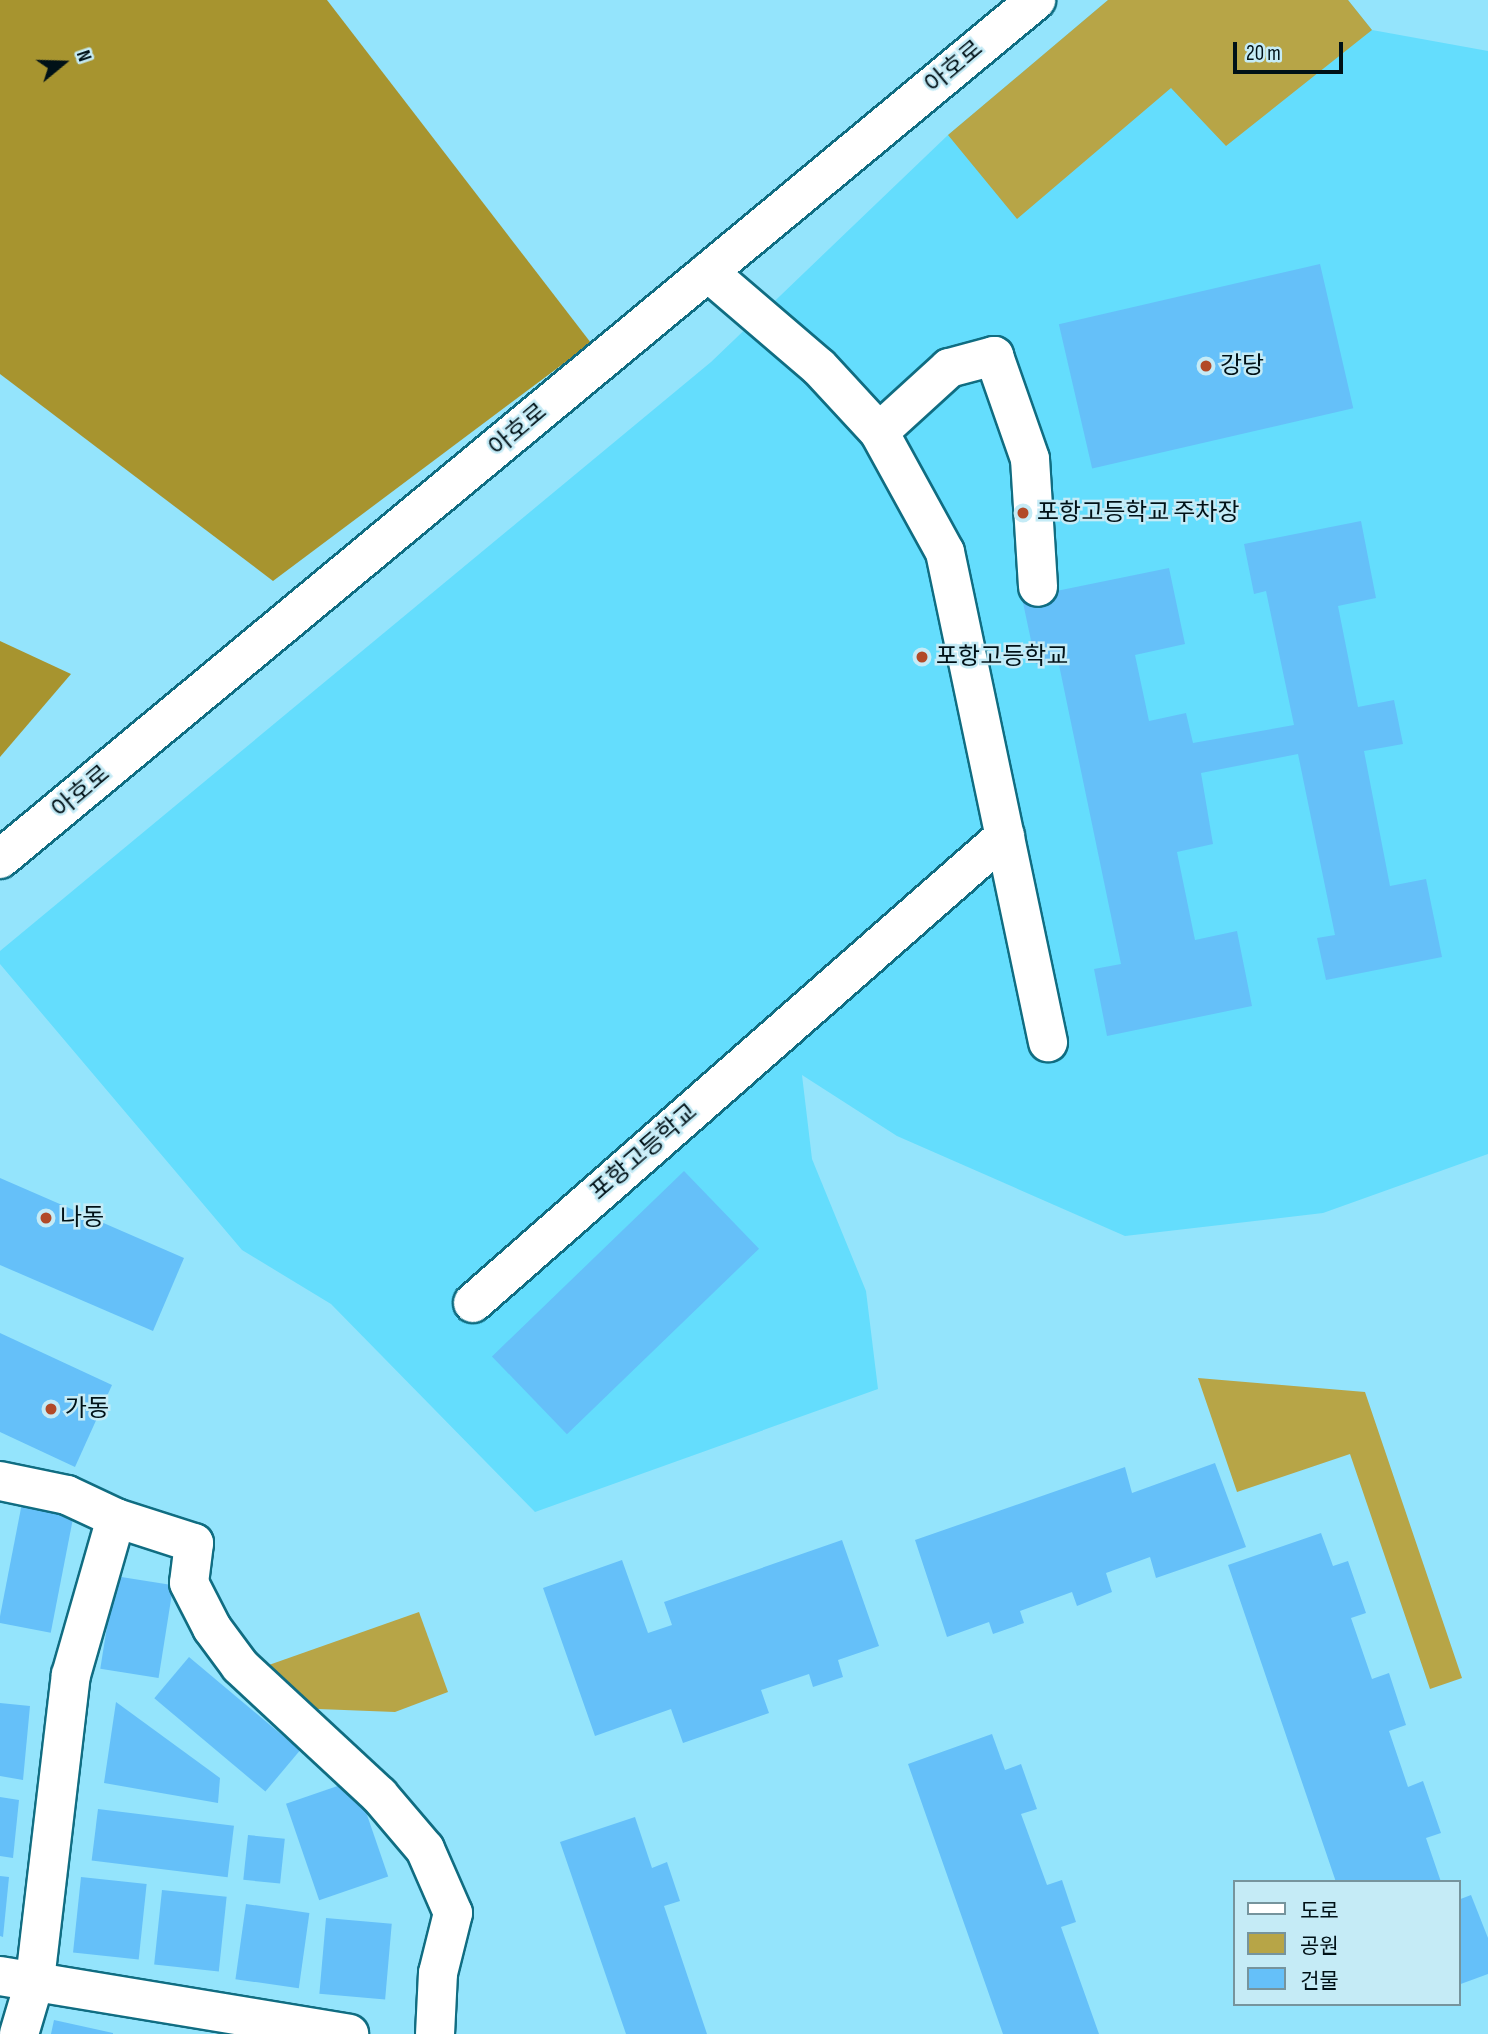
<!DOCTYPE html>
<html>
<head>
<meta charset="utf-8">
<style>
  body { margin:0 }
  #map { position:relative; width:1488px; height:2034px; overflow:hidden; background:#94e4fc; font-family:"Sofia Sans Condensed","Noto Sans KR",sans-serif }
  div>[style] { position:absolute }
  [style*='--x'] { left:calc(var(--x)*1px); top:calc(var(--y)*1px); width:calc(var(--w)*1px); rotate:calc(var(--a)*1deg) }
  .built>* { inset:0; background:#64ddfd }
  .green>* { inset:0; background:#b7a547 }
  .forest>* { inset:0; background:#a7942f }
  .building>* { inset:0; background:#65c0f9; transform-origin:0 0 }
  .roads { filter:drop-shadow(2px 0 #106d82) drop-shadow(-2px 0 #106d82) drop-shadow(0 2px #106d82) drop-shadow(0 -2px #106d82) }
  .minor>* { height:38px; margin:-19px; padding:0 19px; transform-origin:19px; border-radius:19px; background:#fff }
  .major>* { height:38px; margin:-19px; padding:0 19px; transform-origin:19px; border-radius:19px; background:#fff }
  .dots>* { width:19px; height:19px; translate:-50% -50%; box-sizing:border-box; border:4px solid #c5ebf6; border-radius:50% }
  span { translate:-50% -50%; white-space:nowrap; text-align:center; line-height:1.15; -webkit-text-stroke:5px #c5ebf6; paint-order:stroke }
  .street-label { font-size:24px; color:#001117 }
  .poi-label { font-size:24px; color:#001117 }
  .left { translate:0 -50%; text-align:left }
  .legend { position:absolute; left:1233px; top:1880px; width:228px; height:126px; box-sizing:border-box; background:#c5ebf6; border:2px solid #76949d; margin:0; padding:9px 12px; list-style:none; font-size:21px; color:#001117 }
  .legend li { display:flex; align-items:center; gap:14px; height:35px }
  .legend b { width:35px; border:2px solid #76949d }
  .north { position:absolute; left:28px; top:28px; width:70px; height:70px; -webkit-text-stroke:5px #c5ebf6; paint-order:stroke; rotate:71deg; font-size:19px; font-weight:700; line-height:28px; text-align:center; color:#001117 }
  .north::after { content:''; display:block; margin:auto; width:24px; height:32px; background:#001117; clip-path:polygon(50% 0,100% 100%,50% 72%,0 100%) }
  .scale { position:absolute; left:1233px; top:42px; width:110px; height:32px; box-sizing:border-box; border:4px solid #001117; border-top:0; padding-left:9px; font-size:21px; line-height:24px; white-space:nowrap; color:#001117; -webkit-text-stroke:5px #c5ebf6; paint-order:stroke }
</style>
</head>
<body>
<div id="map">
  <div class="built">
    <div style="clip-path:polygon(1108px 0,1348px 0,1372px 30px,1488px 51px,1488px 1154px,1323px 1213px,1125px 1236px,897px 1136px,802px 1075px,812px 1159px,866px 1291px,878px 1389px,535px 1512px,331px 1304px,242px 1250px,0 964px,0 951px,711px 362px,948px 135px)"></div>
  </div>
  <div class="green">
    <div style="clip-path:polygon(1108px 0,1348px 0,1372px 30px,1226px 146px,1171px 88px,1017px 219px,948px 135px)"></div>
    <div style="clip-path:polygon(1198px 1378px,1365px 1392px,1462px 1678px,1430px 1689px,1350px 1454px,1237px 1492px)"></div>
    <div style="clip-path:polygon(419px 1612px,448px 1692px,395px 1712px,293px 1708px,266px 1666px)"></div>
  </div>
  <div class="forest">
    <div style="clip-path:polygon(0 0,327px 0,591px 343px,273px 581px,0 374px)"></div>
    <div style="clip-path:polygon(0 641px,71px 674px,0 757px)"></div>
  </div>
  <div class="building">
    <div style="left:1320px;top:264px;width:148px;height:268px;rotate:77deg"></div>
    <div style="clip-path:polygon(1361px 521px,1376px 598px,1338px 606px,1358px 707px,1394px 700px,1403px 744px,1364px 751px,1390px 886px,1426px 879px,1442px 957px,1326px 980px,1317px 938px,1335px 935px,1298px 754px,1201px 773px,1213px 844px,1177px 852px,1195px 940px,1237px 931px,1252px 1006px,1107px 1036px,1094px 969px,1121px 964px,1058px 660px,1036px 664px,1022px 598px,1169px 568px,1185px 644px,1135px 655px,1149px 721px,1186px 713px,1193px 743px,1294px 725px,1266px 591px,1254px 594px,1244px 544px)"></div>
    <div style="left:684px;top:1171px;width:108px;height:267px;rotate:46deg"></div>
    <div style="clip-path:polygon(0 1178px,184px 1258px,153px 1331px,0 1265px)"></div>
    <div style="clip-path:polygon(0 1333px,112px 1385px,75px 1467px,0 1432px)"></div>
    <div style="clip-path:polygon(1215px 1463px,1246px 1547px,1156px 1578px,1150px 1557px,1106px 1573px,1112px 1592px,1077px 1606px,1072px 1592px,1020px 1611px,1024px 1623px,993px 1634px,989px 1622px,947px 1637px,915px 1540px,1125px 1467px,1132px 1493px)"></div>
    <div style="left:22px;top:1503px;width:53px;height:122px;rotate:11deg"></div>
    <div style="clip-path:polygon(1321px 1533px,1333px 1566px,1348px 1561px,1366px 1613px,1351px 1618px,1372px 1679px,1389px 1673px,1406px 1725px,1389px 1731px,1408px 1787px,1423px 1781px,1441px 1833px,1426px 1838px,1441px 1882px,1336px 1882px,1228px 1565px)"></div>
    <div style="clip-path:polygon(842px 1540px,879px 1646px,838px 1660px,843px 1677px,813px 1687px,809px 1674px,761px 1690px,769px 1713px,683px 1743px,671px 1709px,595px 1736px,543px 1588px,622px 1560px,648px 1633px,672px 1625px,664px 1602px)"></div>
    <div style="left:115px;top:1576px;width:59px;height:94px;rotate:9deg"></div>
    <div style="left:189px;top:1657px;width:145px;height:54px;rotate:40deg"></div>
    <div style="clip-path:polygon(116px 1702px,220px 1778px,218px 1803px,104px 1783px)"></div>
    <div style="clip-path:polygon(0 1703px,30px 1706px,23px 1780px,0 1776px)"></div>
    <div style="clip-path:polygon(992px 1734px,1005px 1770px,1021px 1764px,1037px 1809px,1021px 1814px,1047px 1885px,1062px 1880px,1076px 1922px,1061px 1927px,1099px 2034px,1003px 2034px,908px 1764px)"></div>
    <div style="left:355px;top:1780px;width:102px;height:73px;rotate:71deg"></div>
    <div style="clip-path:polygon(0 1797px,19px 1800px,13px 1858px,0 1856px)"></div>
    <div style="left:98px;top:1809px;width:137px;height:52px;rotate:7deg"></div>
    <div style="clip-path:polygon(635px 1817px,652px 1868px,667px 1862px,680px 1901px,664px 1906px,707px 2034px,626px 2034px,560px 1842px)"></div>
    <div style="left:248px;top:1835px;width:37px;height:45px;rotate:6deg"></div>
    <div style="clip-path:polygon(0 1876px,9px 1877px,3px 1937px,0 1936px)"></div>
    <div style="left:81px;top:1877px;width:66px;height:76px;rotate:6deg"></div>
    <div style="left:162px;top:1890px;width:65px;height:75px;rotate:6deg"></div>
    <div style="clip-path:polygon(1471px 1895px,1488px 1938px,1488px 1974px,1458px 1985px,1458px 1900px)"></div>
    <div style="left:246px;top:1904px;width:64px;height:76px;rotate:8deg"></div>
    <div style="left:326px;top:1918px;width:66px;height:76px;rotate:5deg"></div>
    <div style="clip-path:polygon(54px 2020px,113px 2033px,113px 2034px,51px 2034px)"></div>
  </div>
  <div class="roads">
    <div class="minor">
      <div style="--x:708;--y:272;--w:146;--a:40.6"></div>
      <div style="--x:819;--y:367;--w:88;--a:47.3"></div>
      <div style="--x:879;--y:432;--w:137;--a:61.2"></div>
      <div style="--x:945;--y:552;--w:501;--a:78.13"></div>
      <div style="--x:879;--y:432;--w:95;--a:-42.4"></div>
      <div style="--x:949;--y:368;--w:47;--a:-14.9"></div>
      <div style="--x:994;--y:356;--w:109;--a:70.7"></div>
      <div style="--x:1030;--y:459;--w:128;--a:86.4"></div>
      <div style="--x:473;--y:1303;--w:708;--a:-41.28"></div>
      <div style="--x:0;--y:1481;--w:68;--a:11.8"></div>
      <div style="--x:67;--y:1495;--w:54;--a:25.1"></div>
      <div style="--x:116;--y:1518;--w:82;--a:17.8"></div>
      <div style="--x:194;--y:1543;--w:40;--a:97.1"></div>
      <div style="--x:189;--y:1583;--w:51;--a:62.9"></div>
      <div style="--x:212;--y:1628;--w:47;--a:53.6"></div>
      <div style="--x:240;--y:1666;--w:190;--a:42.9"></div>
      <div style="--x:379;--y:1795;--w:71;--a:49.6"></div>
      <div style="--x:425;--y:1849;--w:70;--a:66.4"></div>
      <div style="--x:453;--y:1913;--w:62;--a:104"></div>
      <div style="--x:438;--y:1973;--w:61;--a:92.8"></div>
      <div style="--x:0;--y:1976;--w:354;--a:9.4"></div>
      <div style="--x:19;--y:2034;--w:56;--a:-73.5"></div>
      <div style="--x:35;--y:1980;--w:307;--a:-83.3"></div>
      <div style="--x:71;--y:1675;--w:163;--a:-74"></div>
    </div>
    <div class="major">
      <div style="--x:0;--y:859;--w:1346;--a:-39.66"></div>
    </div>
  </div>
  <div class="dots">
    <div style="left:1206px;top:366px;background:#b24a28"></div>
    <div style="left:1023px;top:513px;background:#b24a28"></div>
    <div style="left:922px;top:657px;background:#b24a28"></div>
    <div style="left:46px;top:1218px;background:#b24a28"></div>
    <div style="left:51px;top:1409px;background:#b24a28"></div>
  </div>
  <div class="street-label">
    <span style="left:954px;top:67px;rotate:-40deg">아호로</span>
    <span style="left:518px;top:430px;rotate:-40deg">아호로</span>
    <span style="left:81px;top:792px;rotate:-40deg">아호로</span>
    <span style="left:644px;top:1152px;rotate:-41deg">포항고등학교</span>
  </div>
  <div class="poi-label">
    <span class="left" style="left:1220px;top:366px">강당</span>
    <span class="left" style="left:1037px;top:513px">포항고등학교 주차장</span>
    <span class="left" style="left:936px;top:657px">포항고등학교</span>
    <span class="left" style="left:60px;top:1218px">나동</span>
    <span class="left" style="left:65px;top:1409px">가동</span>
  </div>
  <ul class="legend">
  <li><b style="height:9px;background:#fff"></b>도로</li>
  <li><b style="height:19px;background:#b7a547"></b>공원</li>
  <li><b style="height:19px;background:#65c0f9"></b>건물</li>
  </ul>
  <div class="north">N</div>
  <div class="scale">20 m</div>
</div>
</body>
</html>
